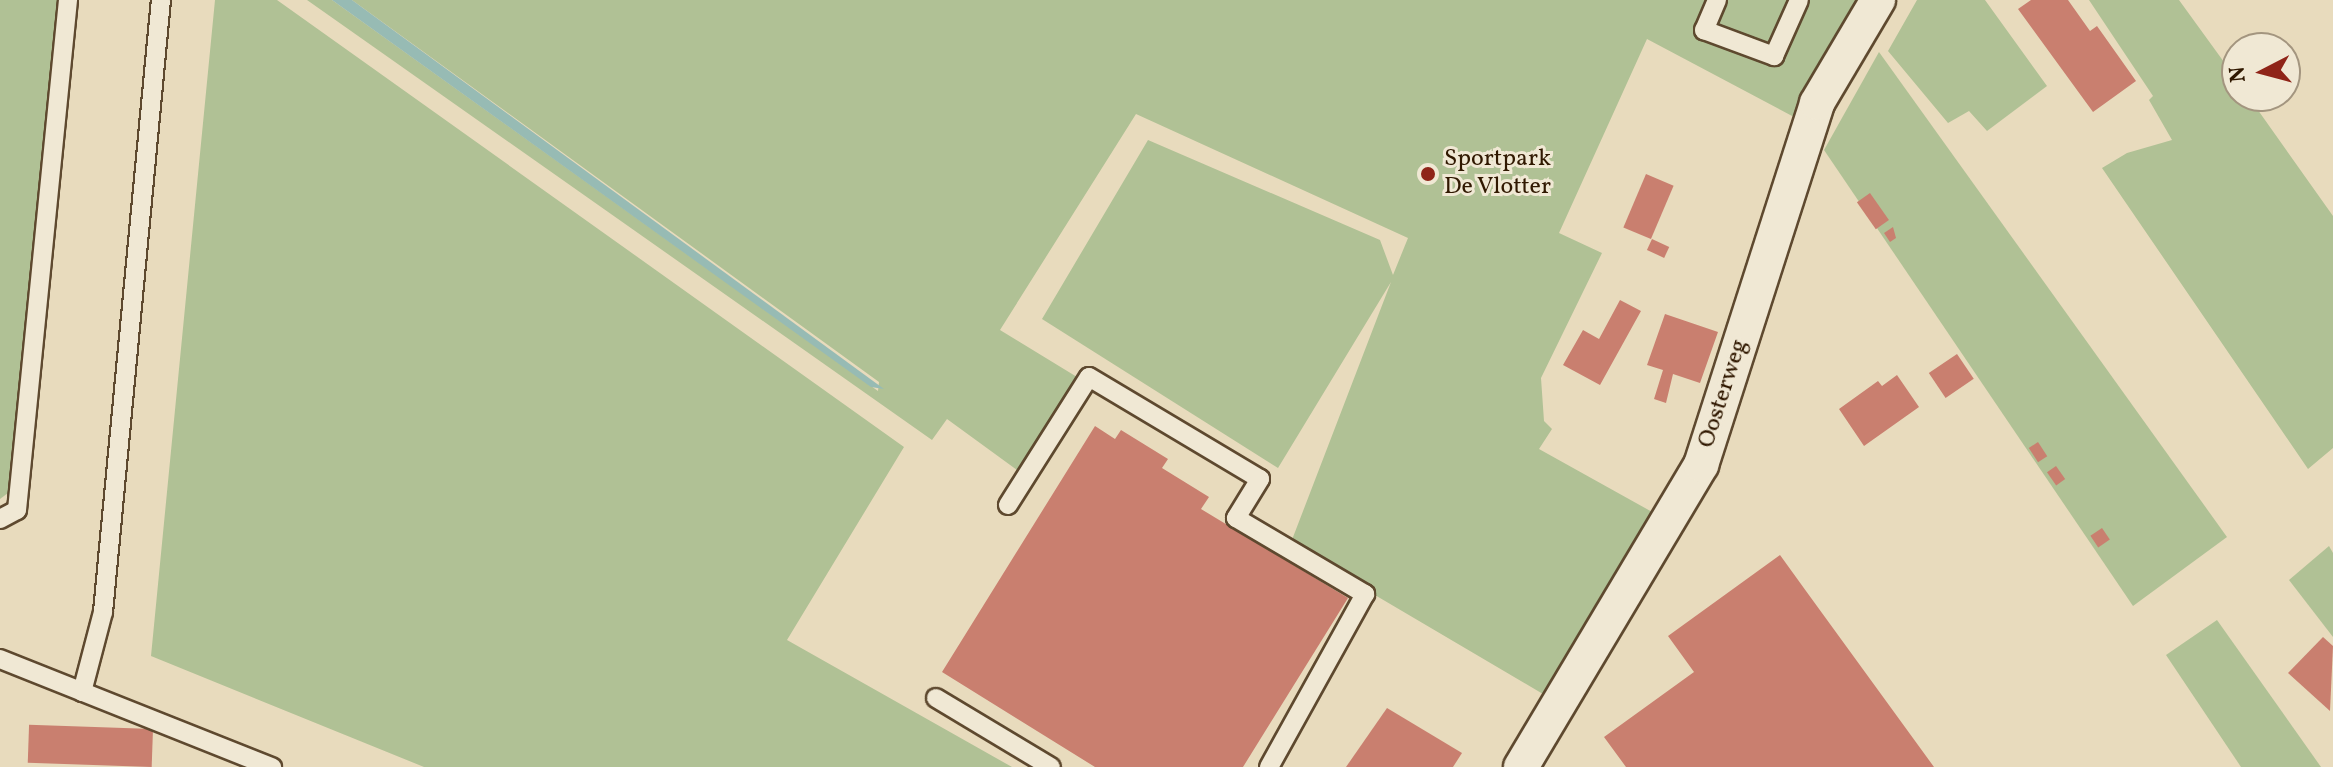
<!DOCTYPE html>
<html>
<head>
<meta charset="utf-8">
<style>
  body { margin:0 }
  #map { position:relative; width:2333px; height:767px; overflow:hidden; background:#e8dbbd; font-family:Vollkorn,serif }
  div>[style] { position:absolute }
  [style*='--x'] { left:calc(var(--x)*1px); top:calc(var(--y)*1px); width:calc(var(--w)*1px); rotate:calc(var(--a)*1deg) }
  .green>* { inset:0; background:#b0c195 }
  .water>* { inset:0; background:#97bbb4 }
  .building>* { inset:0; background:#c97f6f; transform-origin:0 0 }
  .roads { filter:drop-shadow(2px 0 #5e492f) drop-shadow(-2px 0 #5e492f) drop-shadow(0 2px #5e492f) drop-shadow(0 -2px #5e492f) }
  .lane>* { height:18px; margin:-9px; padding:0 9px; transform-origin:9px; border-radius:9px; background:#f0e8d4 }
  .street>* { height:34px; margin:-17px; padding:0 17px; transform-origin:17px; border-radius:17px; background:#f0e8d4 }
  .dots>* { width:22px; height:22px; translate:-50% -50%; box-sizing:border-box; border:4px solid #f0e8d4; border-radius:50% }
  span { translate:-50% -50%; white-space:nowrap; text-align:center; line-height:1.15; -webkit-text-stroke:6px #f0e8d4; paint-order:stroke }
  .poi-label { font-size:24px; color:#301800 }
  .left { translate:0 -50%; text-align:left }
  .street-label { font-size:24px; color:#301800 }
  .north { position:absolute; left:2221px; top:32px; width:80px; height:80px; box-sizing:border-box; background:#f0e8d4; border:2px solid #a3957f; border-radius:50%; rotate:264deg; font-size:22px; font-weight:700; line-height:32px; text-align:center; color:#301800 }
  .north::after { content:''; display:block; margin:auto; width:28px; height:36px; background:#8f2418; clip-path:polygon(50% 0,100% 100%,50% 72%,0 100%) }
</style>
</head>
<body>
<div id="map">
  <div class="green">
    <div style="clip-path:polygon(0 0,60px 0,8px 493px,0 499px)"></div>
    <div style="clip-path:polygon(215px 0,277px 0,904px 447px,787px 640px,1012px 767px,424px 767px,151px 656px)"></div>
    <div style="clip-path:polygon(307px 0,332px 0,878px 391px,879px 382px,352px 0,1863px 0,1794px 117px,1647px 39px,1559px 233px,1602px 253px,1541px 378px,1544px 421px,1552px 429px,1539px 449px,1654px 513px,1548px 697px,1290px 545px,1391px 282px,1278px 468px,1042px 319px,1148px 140px,1380px 240px,1393px 275px,1408px 238px,1136px 114px,1000px 330px,1077px 377px,1017px 470px,947px 419px,932px 440px)"></div>
    <div style="clip-path:polygon(1917px 0,1985px 0,2047px 86px,1987px 131px,1969px 111px,1948px 123px,1888px 51px)"></div>
    <div style="clip-path:polygon(2089px 0,2179px 0,2237px 80px,2237px 96px,2248px 96px,2333px 216px,2333px 448px,2308px 469px,2102px 168px,2127px 153px,2172px 140px,2149px 100px,2153px 96px)"></div>
    <div style="clip-path:polygon(1879px 52px,2227px 537px,2133px 606px,1824px 150px)"></div>
    <div style="clip-path:polygon(2329px 546px,2333px 553px,2333px 637px,2289px 580px)"></div>
    <div style="clip-path:polygon(2217px 620px,2321px 767px,2241px 767px,2166px 655px)"></div>
  </div>
  <div class="water">
    <div style="clip-path:polygon(332px 0,352px 0,884px 389px,871px 387px)"></div>
  </div>
  <div class="building">
    <div style="clip-path:polygon(2031px 0,2068px 0,2090px 31px,2097px 26px,2136px 81px,2093px 112px,2018px 9px)"></div>
    <div style="left:1646px;top:174px;width:30px;height:58px;rotate:23deg"></div>
    <div style="left:1870px;top:193px;width:33px;height:16px;rotate:55deg"></div>
    <div style="clip-path:polygon(1893px 227px,1896px 238px,1890px 242px,1884px 233px)"></div>
    <div style="left:1652px;top:239px;width:19px;height:12px;rotate:25deg"></div>
    <div style="clip-path:polygon(1620px 300px,1641px 311px,1600px 385px,1563px 365px,1583px 330px,1599px 339px)"></div>
    <div style="clip-path:polygon(1665px 314px,1718px 332px,1700px 383px,1673px 374px,1666px 403px,1654px 399px,1663px 370px,1647px 365px)"></div>
    <div style="left:1957px;top:354px;width:30px;height:34px;rotate:56deg"></div>
    <div style="clip-path:polygon(1897px 375px,1919px 407px,1864px 446px,1839px 409px,1878px 381px,1882px 386px)"></div>
    <div style="clip-path:polygon(1095px 426px,1115px 439px,1121px 430px,1168px 459px,1162px 468px,1209px 497px,1201px 509px,1348px 598px,1243px 767px,1095px 767px,942px 672px)"></div>
    <div style="left:2038px;top:442px;width:17px;height:11px;rotate:57deg"></div>
    <div style="left:2056px;top:466px;width:16px;height:11px;rotate:55deg"></div>
    <div style="left:2102px;top:528px;width:14px;height:14px;rotate:56deg"></div>
    <div style="clip-path:polygon(1780px 555px,1806px 591px,1934px 767px,1626px 767px,1604px 737px,1694px 672px,1668px 636px)"></div>
    <div style="clip-path:polygon(2323px 637px,2333px 646px,2330px 711px,2288px 673px)"></div>
    <div style="clip-path:polygon(1387px 708px,1462px 753px,1453px 767px,1346px 767px)"></div>
    <div style="left:153px;top:729px;width:38px;height:124px;rotate:92deg"></div>
  </div>
  <div class="roads">
    <div class="lane">
      <div style="--x:1717;--y:0;--w:33;--a:113"></div>
      <div style="--x:1704;--y:30;--w:75;--a:20.4"></div>
      <div style="--x:1774;--y:56;--w:61;--a:-65.9"></div>
      <div style="--x:1008;--y:505;--w:151;--a:-57.7"></div>
      <div style="--x:1089;--y:377;--w:199;--a:30.8"></div>
      <div style="--x:1260;--y:479;--w:46;--a:121.6"></div>
      <div style="--x:1236;--y:518;--w:150;--a:30.5"></div>
      <div style="--x:1365;--y:594;--w:198;--a:119"></div>
      <div style="--x:0;--y:519;--w:19;--a:-28"></div>
      <div style="--x:17;--y:510;--w:513;--a:-84.29"></div>
      <div style="--x:0;--y:659;--w:293;--a:21.7"></div>
      <div style="--x:82;--y:692;--w:83;--a:-75.3"></div>
      <div style="--x:103;--y:612;--w:615;--a:-84.59"></div>
      <div style="--x:936;--y:698;--w:134;--a:31"></div>
    </div>
    <div class="street">
      <div style="--x:1521;--y:767;--w:352;--a:-59.2"></div>
      <div style="--x:1701;--y:465;--w:380;--a:-72.2"></div>
      <div style="--x:1817;--y:103;--w:120;--a:-59.4"></div>
    </div>
  </div>
  <div class="dots">
    <div style="left:1428px;top:174px;background:#8f2418"></div>
  </div>
  <div class="poi-label">
    <span class="left" style="left:1444px;top:174px">Sportpark<br>De Vlotter</span>
  </div>
  <div class="street-label">
    <span style="left:1724px;top:394px;rotate:-72deg">Oosterweg</span>
  </div>
  <div class="north">N</div>
</div>
</body>
</html>
